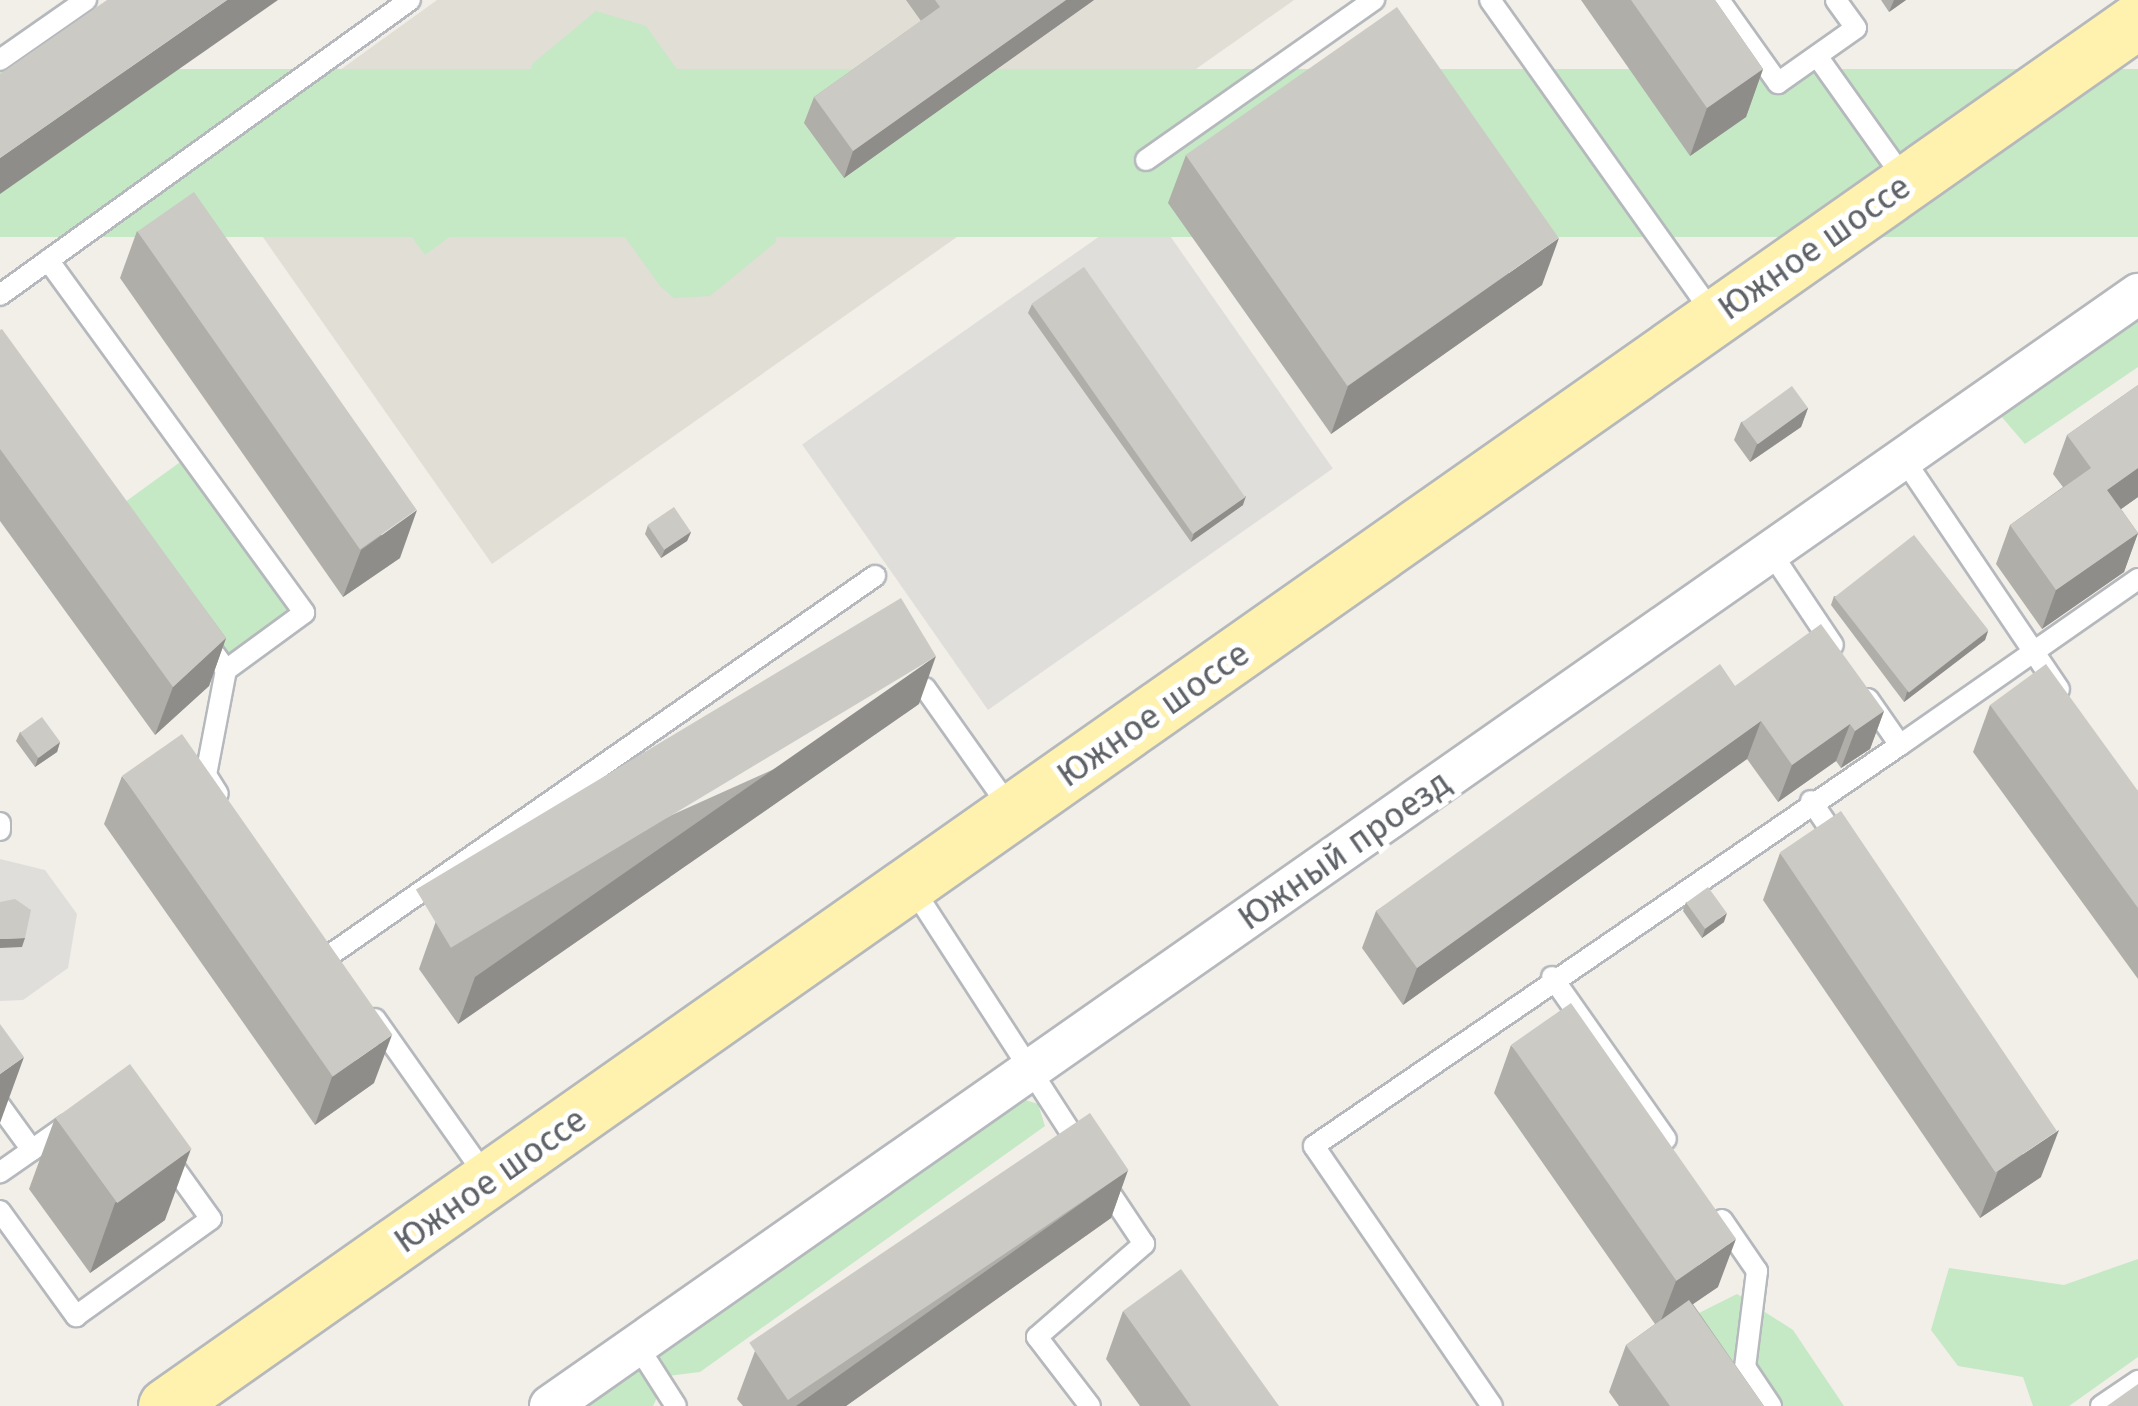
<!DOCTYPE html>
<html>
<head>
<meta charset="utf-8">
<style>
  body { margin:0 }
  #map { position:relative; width:2138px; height:1406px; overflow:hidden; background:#f1efe8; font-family:"Fira Sans",sans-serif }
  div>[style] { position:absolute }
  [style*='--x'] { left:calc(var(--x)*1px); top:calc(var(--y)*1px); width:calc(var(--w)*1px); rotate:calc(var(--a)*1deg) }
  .industrial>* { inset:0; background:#e0deda; transform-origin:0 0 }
  .education>* { inset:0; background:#e1ded6 }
  .green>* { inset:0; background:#c5e8c5; transform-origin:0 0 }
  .roads { filter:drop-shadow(2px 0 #b5b8bc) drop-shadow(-2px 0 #b5b8bc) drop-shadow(0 2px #b5b8bc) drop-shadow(0 -2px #b5b8bc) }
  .lane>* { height:20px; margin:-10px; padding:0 10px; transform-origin:10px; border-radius:10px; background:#fff }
  .street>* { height:40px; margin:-20px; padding:0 20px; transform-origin:20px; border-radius:20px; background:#fff }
  .primary>* { height:55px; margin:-27.5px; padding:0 27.5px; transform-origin:27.5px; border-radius:27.5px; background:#fff2af }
  .wall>* { inset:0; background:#afaea9 }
  .shaded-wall>* { inset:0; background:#8f8d8a }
  .building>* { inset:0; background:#cccac5; transform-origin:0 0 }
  span { translate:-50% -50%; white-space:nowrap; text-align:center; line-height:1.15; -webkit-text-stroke:10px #fff; paint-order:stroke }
  .street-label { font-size:35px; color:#5f6368 }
</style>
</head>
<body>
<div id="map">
  <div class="industrial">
    <div style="left:1147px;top:203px;width:324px;height:421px;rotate:55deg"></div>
    <div style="clip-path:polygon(0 859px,45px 870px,77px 914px,68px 968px,23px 1000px,0 1001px)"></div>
  </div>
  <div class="education">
    <div style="clip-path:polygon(437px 0,1294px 0,492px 564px,211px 163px)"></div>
  </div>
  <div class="green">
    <div style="clip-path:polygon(596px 11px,646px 26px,776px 207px,776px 242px,710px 296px,674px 298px,660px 286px,527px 101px,532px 64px)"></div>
    <div style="left:2138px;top:69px;width:168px;height:2318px;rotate:90deg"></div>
    <div style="clip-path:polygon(448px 91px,480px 135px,497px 123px,535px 174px,425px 255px,387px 203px,404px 189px,373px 146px)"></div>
    <div style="clip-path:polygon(2138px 297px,2138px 367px,2025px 444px,1988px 401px)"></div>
    <div style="left:183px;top:460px;width:184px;height:80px;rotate:54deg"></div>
    <div style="clip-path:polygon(1013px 1096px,1038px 1104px,1045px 1126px,700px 1372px,667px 1376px,653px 1406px,544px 1406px)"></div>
    <div style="clip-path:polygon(2138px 1259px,2138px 1357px,2069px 1406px,2033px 1406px,2023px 1377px,1958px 1366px,1931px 1330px,1949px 1268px,2064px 1285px)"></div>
    <div style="clip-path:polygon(1737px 1294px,1793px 1330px,1844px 1406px,1731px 1406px,1698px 1357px,1699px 1313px)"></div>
  </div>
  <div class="roads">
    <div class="lane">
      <div style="--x:1490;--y:0;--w:387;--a:54.6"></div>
      <div style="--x:1719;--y:0;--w:102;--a:54.6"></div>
      <div style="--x:1778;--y:83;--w:95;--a:-35.2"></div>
      <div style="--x:1856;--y:28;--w:34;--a:-126"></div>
      <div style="--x:1817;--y:56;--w:152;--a:54.6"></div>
      <div style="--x:0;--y:60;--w:105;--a:-34.9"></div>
      <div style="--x:1146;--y:160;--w:279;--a:-35.1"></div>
      <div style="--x:48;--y:260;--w:436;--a:54"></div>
      <div style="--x:304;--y:613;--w:97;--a:143.8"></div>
      <div style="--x:0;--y:295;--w:505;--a:-35.74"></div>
      <div style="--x:1903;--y:458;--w:279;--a:56"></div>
      <div style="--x:1770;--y:551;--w:113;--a:56.2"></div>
      <div style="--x:205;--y:641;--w:36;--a:54"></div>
      <div style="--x:226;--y:670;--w:107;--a:100.8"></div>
      <div style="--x:206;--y:775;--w:22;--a:58"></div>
      <div style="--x:925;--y:688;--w:151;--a:54.7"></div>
      <div style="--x:1868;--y:699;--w:56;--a:55.2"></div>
      <div style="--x:1900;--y:745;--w:290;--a:-34.9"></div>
      <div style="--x:1811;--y:801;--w:53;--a:55.7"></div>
      <div style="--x:0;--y:823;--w:7;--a:90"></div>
      <div style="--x:912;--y:887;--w:311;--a:57.1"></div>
      <div style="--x:330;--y:955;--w:664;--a:-34.82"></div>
      <div style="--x:1552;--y:977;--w:198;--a:54.9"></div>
      <div style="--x:375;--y:1019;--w:196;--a:54.8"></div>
      <div style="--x:0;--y:1106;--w:54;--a:54"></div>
      <div style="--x:32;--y:1150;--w:39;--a:145"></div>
      <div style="--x:32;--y:1150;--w:43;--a:-35.5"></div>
      <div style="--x:0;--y:1211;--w:130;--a:54.1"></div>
      <div style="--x:76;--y:1316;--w:166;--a:-35.7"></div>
      <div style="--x:211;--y:1219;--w:79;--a:-125.7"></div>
      <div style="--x:1722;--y:1220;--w:62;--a:55.5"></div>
      <div style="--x:1757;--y:1271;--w:97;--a:97.1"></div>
      <div style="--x:1745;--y:1367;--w:47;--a:56.3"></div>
      <div style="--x:637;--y:1345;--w:72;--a:57.4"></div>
      <div style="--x:1090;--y:1406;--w:87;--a:-127.5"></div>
      <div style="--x:1037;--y:1337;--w:142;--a:-41"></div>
      <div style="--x:1144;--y:1244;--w:76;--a:-123.7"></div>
      <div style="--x:1492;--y:1406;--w:315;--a:-124.4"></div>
      <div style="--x:1314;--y:1146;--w:710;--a:-34.38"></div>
      <div style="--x:2101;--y:1406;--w:45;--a:-34"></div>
    </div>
    <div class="street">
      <div style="--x:550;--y:1406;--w:1939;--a:-35"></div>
    </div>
    <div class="primary">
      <div style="--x:166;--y:1406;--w:2410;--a:-35.1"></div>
    </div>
  </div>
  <div class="wall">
    <div style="clip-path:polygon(906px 0,1094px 0,844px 178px,804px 123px,814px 97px,921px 21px)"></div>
    <div style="clip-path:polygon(1581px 0,1715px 0,1763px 69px,1746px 117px,1690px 156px)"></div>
    <div style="clip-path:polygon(1881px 0,1906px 0,1889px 12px)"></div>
    <div style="clip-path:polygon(1186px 155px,1542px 285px,1331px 434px,1168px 203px)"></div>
    <div style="clip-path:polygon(137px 231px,400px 558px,343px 597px,120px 278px)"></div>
    <div style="clip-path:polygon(1032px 304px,1243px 505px,1191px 542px,1028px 313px)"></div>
    <div style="clip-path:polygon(0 330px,226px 638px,209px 686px,155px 735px,0 521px)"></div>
    <div style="clip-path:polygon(2138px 385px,2138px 497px,2121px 509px,2138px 533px,2124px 572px,2042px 629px,1996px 564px,2010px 525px,2063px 487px,2053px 474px,2067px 435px)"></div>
    <div style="clip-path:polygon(1808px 408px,1801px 427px,1750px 462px,1734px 440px,1741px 422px)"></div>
    <div style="clip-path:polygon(648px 525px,691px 532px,687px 541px,661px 558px,645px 534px)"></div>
    <div style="clip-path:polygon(1834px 596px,1988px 631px,1985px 640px,1904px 702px,1831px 605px)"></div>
    <div style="clip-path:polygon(1735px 686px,1884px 711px,1870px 749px,1841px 768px,1836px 761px,1778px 802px,1747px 759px,1403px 1005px,1362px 948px,1376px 911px)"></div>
    <div style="clip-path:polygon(919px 704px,458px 1024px,419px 969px,436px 921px)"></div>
    <div style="clip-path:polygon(1990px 705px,2138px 791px,2138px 979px,1973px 752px)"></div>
    <div style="clip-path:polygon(20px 732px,60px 742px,57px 752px,35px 767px,16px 741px)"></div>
    <div style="clip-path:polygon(122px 776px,374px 1083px,315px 1125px,104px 824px)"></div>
    <div style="clip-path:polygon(1780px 853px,2041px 1177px,1980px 1218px,1763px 900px)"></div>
    <div style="clip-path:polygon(1686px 902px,1724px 922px,1702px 938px,1683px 911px)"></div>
    <div style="clip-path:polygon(1511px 1045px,1718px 1287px,1693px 1304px,1764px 1406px,1619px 1406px,1609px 1392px,1626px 1345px,1655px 1324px,1494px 1093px)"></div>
    <div style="clip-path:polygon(55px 1118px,165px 1220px,90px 1273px,29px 1189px)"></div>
    <div style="clip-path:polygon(1128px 1170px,1111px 1218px,846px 1406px,743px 1406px,737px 1399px,755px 1351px)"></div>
    <div style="clip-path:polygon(1123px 1311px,1279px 1406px,1140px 1406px,1106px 1359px)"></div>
  </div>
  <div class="shaded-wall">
    <div style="clip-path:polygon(227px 0,278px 0,0 194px,0 158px)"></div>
    <div style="clip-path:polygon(1066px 0,1094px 0,844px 178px,853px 151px)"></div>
    <div style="clip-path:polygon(1894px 0,1906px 0,1889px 12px)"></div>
    <div style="clip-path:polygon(1763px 69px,1746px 117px,1690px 156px,1707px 108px)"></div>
    <div style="clip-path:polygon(1559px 238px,1542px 285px,1331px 434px,1348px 386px)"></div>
    <div style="clip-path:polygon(1808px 408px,1801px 427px,1750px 462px,1757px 444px)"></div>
    <div style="clip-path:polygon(2138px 468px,2138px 497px,2093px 529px,2107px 490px)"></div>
    <div style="clip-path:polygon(1246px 496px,1243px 505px,1191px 542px,1194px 533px)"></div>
    <div style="clip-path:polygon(417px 510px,400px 558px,343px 597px,361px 550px)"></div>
    <div style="clip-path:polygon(691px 532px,687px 541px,661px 558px,665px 549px)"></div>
    <div style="clip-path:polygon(2138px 533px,2124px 572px,2042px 629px,2056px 590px)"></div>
    <div style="clip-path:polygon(1988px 631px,1985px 640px,1904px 702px,1907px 692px)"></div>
    <div style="clip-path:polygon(226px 638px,209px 686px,155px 735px,173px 687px)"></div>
    <div style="clip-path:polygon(936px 656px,919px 704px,458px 1024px,475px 977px)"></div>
    <div style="clip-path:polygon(1884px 711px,1870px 749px,1841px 768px,1855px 731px)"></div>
    <div style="clip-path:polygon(1761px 721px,1747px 759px,1403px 1005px,1417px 968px)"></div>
    <div style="clip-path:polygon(1850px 724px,1836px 761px,1778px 802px,1792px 765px)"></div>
    <div style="clip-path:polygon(60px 742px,57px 752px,35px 767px,38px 758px)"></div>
    <div style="clip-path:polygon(1727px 913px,1724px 922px,1702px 938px,1705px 929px)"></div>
    <div style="clip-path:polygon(25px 938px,22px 947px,0 948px,0 939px)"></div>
    <div style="clip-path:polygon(392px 1035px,374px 1083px,315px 1125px,332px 1077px)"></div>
    <div style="clip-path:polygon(24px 1057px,0 1123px,0 1074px)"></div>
    <div style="clip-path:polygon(2059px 1130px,2041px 1177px,1980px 1218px,1998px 1171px)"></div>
    <div style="clip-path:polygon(191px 1149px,165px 1220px,90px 1273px,115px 1203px)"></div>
    <div style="clip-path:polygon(1128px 1170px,1111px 1218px,846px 1406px,796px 1406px)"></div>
    <div style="clip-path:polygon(1736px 1239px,1718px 1287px,1658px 1328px,1676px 1281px)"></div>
  </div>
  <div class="building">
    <div style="clip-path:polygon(107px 0,227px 0,0 158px,0 74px)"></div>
    <div style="clip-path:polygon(935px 0,1066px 0,853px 151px,814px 97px,940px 7px)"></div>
    <div style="clip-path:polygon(1631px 0,1715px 0,1763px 69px,1707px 108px)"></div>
    <div style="left:1397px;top:7px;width:282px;height:258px;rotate:55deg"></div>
    <div style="left:194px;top:192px;width:388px;height:69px;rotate:55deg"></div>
    <div style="left:1084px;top:267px;width:281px;height:64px;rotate:55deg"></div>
    <div style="clip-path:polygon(2px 329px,226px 638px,173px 687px,0 449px,0 330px)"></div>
    <div style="clip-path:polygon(2138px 385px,2138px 468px,2107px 490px,2138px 533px,2056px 590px,2010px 525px,2091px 468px,2067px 435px)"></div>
    <div style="left:1792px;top:386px;width:27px;height:62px;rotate:54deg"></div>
    <div style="left:674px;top:507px;width:30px;height:32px;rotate:56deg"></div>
    <div style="left:1914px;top:535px;width:121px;height:101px;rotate:52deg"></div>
    <div style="left:901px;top:598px;width:68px;height:566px;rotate:59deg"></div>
    <div style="clip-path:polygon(1821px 624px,1884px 711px,1855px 731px,1850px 724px,1792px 765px,1761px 721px,1417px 968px,1376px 911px,1720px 664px,1735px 686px)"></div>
    <div style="clip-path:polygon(2046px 664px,2138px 791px,2138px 908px,1990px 705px)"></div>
    <div style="left:42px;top:717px;width:31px;height:27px;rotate:54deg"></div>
    <div style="left:182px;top:734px;width:367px;height:73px;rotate:55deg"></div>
    <div style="left:1841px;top:811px;width:386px;height:74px;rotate:56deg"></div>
    <div style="left:1708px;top:887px;width:32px;height:27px;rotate:54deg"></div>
    <div style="clip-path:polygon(15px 899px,31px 910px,25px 938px,0 939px,0 902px)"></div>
    <div style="left:1571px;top:1003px;width:288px;height:73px;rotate:55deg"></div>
    <div style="clip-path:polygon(0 1024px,24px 1057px,0 1074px)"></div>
    <div style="left:130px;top:1064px;width:105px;height:92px;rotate:54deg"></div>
    <div style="left:1090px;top:1113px;width:69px;height:411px;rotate:56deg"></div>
    <div style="clip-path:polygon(1181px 1269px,1279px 1406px,1191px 1406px,1123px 1311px)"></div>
    <div style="clip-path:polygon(1689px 1300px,1764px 1406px,1670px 1406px,1626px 1345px)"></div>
    <div style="clip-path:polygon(2138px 1384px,2138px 1406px,2107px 1406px)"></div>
  </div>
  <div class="street-label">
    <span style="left:1814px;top:247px;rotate:-35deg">Южное шоссе</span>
    <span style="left:1153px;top:714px;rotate:-35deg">Южное шоссе</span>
    <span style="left:1344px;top:850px;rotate:-35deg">Южный проезд</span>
    <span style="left:490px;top:1180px;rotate:-35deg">Южное шоссе</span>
  </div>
</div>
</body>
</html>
